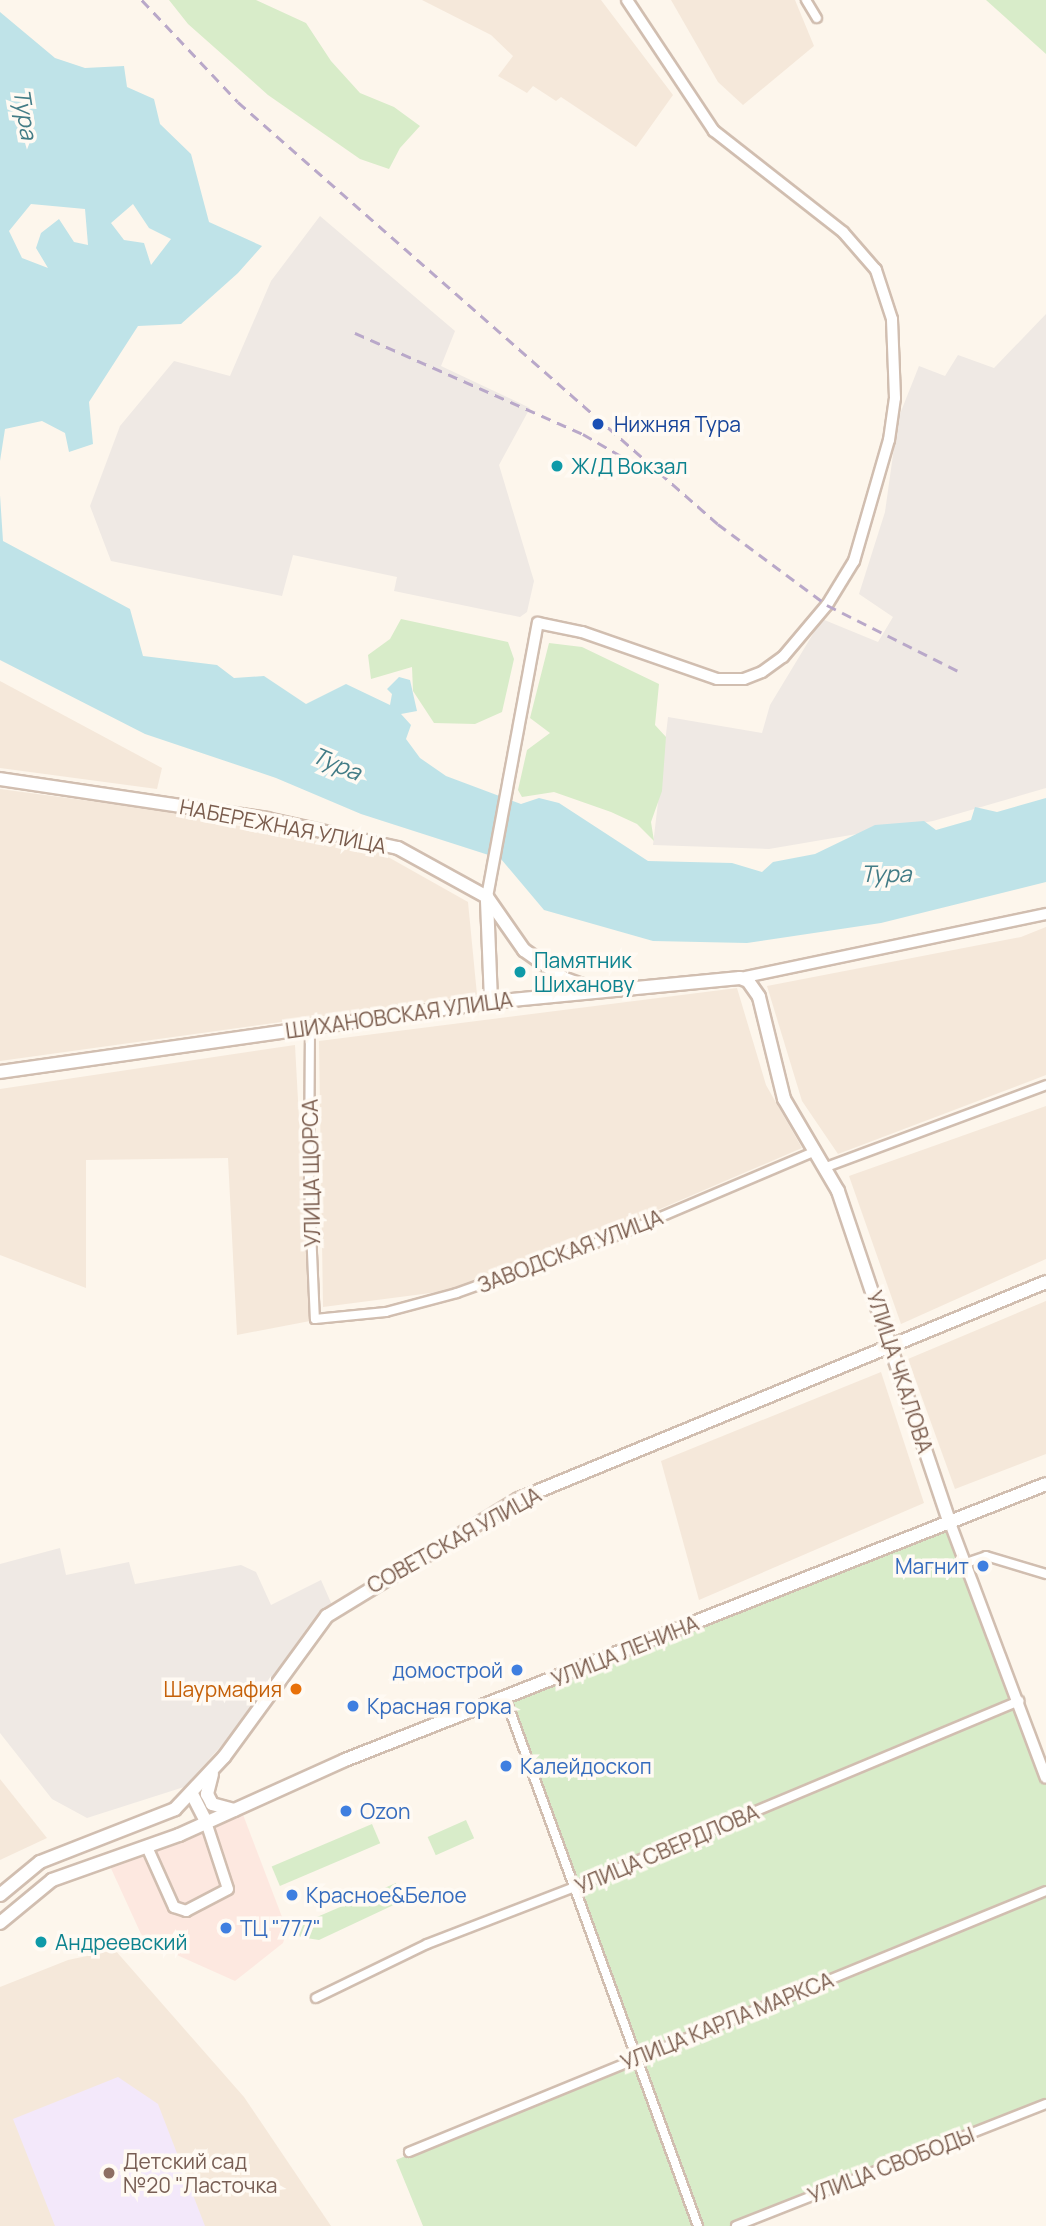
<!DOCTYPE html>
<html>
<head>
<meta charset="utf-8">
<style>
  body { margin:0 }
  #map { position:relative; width:1046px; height:2226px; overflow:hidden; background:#fdf6ec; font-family:Manrope,sans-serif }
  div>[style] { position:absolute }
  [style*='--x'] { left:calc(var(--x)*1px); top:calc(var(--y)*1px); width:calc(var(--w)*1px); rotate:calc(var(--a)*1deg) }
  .residential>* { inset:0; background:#f5e8da }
  .commercial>* { inset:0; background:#fde8e0 }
  .industrial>* { inset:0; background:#efe9e4 }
  .education>* { inset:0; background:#f3e8fa }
  .green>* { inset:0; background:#d8ecc9; transform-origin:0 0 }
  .water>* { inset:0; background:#bfe3e8 }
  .roads { filter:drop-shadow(2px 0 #d1beb0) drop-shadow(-2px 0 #d1beb0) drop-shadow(0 2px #d1beb0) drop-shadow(0 -2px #d1beb0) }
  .minor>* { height:8px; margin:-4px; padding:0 4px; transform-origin:4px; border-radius:4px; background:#fff }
  .tertiary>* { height:10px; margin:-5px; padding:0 5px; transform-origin:5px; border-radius:5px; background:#fff }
  .secondary>* { height:12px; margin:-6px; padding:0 6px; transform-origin:6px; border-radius:6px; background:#fff }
  .rail>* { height:2.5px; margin-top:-1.25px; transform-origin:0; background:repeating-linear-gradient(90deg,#b9a8c9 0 10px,transparent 0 17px) }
  .dots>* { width:19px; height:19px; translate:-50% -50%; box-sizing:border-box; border:4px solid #fffaf3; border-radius:50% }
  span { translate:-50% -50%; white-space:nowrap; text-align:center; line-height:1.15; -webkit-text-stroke:7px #fffaf3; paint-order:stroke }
  .transit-label { font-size:21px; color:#164399 }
  .left { translate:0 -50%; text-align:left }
  .culture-label { font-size:21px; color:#0d838f }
  .street-label { font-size:21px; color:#7a5c4d }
  .shop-label { font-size:21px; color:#366cbe }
  .right { translate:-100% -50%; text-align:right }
  .food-label { font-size:21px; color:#c56008 }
  .education-label { font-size:21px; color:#785e54 }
  .water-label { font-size:23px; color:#437c86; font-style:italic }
</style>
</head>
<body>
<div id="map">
  <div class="residential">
    <div style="clip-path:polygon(422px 0,601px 0,673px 95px,636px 147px,561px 97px,556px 101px,533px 86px,527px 93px,498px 76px,513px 56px,491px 35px)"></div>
    <div style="clip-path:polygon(671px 0,795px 0,814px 46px,743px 105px,718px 82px)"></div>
    <div style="clip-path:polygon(0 681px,162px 768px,157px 789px,0 768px)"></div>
    <div style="clip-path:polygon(0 789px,150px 809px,381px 853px,468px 902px,477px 995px,0 1061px)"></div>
    <div style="clip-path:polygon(1046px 927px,1046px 1075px,838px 1154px,802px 1101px,767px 986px,1021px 937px)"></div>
    <div style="clip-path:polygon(737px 988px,766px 1085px,802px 1148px,616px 1228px,446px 1291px,323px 1307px,319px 1041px)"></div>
    <div style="clip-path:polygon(295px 1045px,310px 1321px,237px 1335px,228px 1158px,86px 1160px,86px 1288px,0 1255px,0 1089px)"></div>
    <div style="clip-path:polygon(1046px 1106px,1046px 1259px,901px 1324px,849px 1176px)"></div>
    <div style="clip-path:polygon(1046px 1301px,1046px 1454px,955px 1489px,908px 1359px)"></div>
    <div style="clip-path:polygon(881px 1372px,924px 1503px,699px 1600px,661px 1461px)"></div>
    <div style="clip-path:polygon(0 1779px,47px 1838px,0 1860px)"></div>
    <div style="clip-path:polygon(115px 1950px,244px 2097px,331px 2226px,0 2226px,0 1987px,68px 1960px)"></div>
  </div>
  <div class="commercial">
    <div style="clip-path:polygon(242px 1812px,287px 1930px,283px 1943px,235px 1981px,159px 1947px,141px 1934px,109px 1864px)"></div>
  </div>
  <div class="industrial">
    <div style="clip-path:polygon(320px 216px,455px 331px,441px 366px,530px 408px,499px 465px,534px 581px,527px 612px,520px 617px,394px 591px,397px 577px,293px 555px,282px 596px,111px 561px,90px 506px,120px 426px,174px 361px,230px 376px,271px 281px)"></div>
    <div style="clip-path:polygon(1046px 314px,1046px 788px,933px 821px,769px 849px,653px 845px,668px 717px,762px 733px,770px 705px,822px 619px,878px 642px,893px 617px,859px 594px,885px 512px,898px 419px,919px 366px,945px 376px,958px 355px,994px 368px)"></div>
    <div style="clip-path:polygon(60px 1548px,66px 1575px,129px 1562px,135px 1584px,241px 1565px,256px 1572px,271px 1605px,321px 1580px,332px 1605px,307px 1628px,232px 1734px,184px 1787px,87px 1818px,52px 1799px,0 1733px,0 1564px)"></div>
  </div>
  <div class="education">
    <div style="clip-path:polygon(118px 2077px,158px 2104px,205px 2226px,55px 2226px,13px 2119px)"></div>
  </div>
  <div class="green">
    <div style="clip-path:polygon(169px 0,256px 0,306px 23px,331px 61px,360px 93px,394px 107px,420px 126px,400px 148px,389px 169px,360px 159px,268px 95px,188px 24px)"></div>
    <div style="clip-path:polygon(986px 0,1046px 0,1046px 54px)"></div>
    <div style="clip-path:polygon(401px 619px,508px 642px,514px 659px,502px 712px,475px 724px,434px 723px,413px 691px,412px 667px,371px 679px,368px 655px,390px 639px)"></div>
    <div style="clip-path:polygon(549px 643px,582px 647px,659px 684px,655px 725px,666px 737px,662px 791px,651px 822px,654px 841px,637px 824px,611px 812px,554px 792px,522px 797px,518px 790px,527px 750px,550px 733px,530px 718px)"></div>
    <div style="clip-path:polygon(950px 1523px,1046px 1778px,1046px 2104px,736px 2226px,423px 2226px,396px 2160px,633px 2059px,506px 1700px)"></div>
    <div style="left:466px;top:1820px;width:20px;height:42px;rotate:66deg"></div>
    <div style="left:372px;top:1824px;width:21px;height:109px;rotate:67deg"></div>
    <div style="clip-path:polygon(396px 1883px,400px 1902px,319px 1940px,300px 1937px,296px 1926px)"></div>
  </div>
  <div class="water">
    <div style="clip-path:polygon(evenodd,0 12px,55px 58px,85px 68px,124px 66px,127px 87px,154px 99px,160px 124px,191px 154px,209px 222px,262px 246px,238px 273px,181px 324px,138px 326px,89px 402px,93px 444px,69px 452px,65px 433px,42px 421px,5px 429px,0 461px,0 12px,31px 204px,85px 209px,88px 245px,74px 242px,59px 219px,41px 233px,36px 248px,48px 268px,22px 258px,9px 231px,31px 204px,0 12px,133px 204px,149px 228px,171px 239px,151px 265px,144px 243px,124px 240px,111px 223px,133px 204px)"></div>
    <div style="clip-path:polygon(0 495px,3px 541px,130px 609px,143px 656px,217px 665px,234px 678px,264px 676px,306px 704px,346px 684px,390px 705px,392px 694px,387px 689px,399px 677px,410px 680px,417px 711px,401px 714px,411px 725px,406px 739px,420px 758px,446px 776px,521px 804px,539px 798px,559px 803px,648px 861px,732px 863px,762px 872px,773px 862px,815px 854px,875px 825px,924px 821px,936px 830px,971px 820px,975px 807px,997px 812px,1046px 798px,1046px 882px,881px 923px,747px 943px,653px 941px,544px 910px,501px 859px,361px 814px,276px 778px,145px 734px,0 660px)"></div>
  </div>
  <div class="roads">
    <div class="minor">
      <div style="--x:806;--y:0;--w:21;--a:59"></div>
      <div style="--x:310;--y:1027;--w:157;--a:90.4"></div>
      <div style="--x:309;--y:1184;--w:135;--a:87.5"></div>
      <div style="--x:315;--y:1319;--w:71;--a:-5.6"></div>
      <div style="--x:386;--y:1312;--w:73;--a:-15"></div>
      <div style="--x:457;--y:1293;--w:171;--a:-19.8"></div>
      <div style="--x:618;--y:1235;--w:215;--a:-23"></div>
      <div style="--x:826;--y:1167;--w:235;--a:-20.4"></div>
      <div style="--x:966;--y:1563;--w:21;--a:-19"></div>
      <div style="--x:986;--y:1556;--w:63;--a:16.7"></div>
      <div style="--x:506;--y:1700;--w:560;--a:69.95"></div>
      <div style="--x:316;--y:1998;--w:123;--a:-25.9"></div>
      <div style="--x:427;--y:1944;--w:155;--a:-21.1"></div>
      <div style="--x:572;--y:1888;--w:485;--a:-22.7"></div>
      <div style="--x:409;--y:2152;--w:688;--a:-22.28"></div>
      <div style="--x:736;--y:2226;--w:333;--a:-21.5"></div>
    </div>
    <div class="tertiary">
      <div style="--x:487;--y:897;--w:279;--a:-79.5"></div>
      <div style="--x:538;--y:623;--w:45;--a:11.6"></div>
      <div style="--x:582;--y:632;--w:143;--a:19.2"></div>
      <div style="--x:717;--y:679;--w:27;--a:0"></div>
      <div style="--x:744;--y:679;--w:19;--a:-21"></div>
      <div style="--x:762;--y:672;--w:26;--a:-36"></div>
      <div style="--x:783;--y:657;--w:68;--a:-49.8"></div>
      <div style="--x:827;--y:605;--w:52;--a:-58.5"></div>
      <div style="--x:854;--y:561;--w:126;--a:-73.9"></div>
      <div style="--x:889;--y:440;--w:42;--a:-81.9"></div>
      <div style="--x:895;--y:398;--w:79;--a:-92.2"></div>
      <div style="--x:892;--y:319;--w:52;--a:-108.1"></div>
      <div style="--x:876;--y:270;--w:50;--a:-131"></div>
      <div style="--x:843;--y:232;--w:164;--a:-141.9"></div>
      <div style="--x:714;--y:131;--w:157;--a:-123.6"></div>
      <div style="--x:740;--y:978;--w:313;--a:-11.8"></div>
      <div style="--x:950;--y:1523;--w:272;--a:69.4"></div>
      <div style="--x:147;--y:1847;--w:66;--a:65.8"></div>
      <div style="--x:174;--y:1907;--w:13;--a:18"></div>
      <div style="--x:186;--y:1911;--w:47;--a:-27.6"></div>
      <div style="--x:228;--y:1889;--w:71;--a:-108.2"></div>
    </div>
    <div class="secondary">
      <div style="--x:0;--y:779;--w:270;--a:8.5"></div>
      <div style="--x:267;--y:819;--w:134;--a:12.5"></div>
      <div style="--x:398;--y:848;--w:102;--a:28.8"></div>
      <div style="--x:487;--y:897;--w:65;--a:55.1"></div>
      <div style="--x:524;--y:950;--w:50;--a:35.3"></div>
      <div style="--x:565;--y:979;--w:30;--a:20"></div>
      <div style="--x:487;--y:901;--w:101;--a:87.7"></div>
      <div style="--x:0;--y:1072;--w:496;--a:-8.1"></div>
      <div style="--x:491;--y:1002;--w:250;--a:-5.5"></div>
      <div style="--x:740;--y:978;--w:9;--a:21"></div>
      <div style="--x:748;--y:981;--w:19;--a:55"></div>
      <div style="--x:759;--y:997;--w:105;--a:76.2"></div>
      <div style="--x:784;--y:1099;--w:107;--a:59.6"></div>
      <div style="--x:838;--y:1191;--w:350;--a:71.4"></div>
      <div style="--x:212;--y:1774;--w:21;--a:104"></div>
      <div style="--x:207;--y:1794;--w:11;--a:63"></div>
      <div style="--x:212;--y:1804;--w:23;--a:15"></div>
      <div style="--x:192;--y:1794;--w:31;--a:63"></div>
      <div style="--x:0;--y:1895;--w:52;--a:-39.5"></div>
      <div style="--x:40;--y:1862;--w:145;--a:-21.4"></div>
      <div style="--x:175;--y:1809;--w:71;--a:-46.7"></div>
      <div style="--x:224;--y:1757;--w:175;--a:-53.9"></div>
      <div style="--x:327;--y:1616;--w:225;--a:-31.4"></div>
      <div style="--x:519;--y:1499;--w:570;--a:-22.38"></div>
      <div style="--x:0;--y:1923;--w:67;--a:-39.6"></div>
      <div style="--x:52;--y:1880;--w:135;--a:-19.5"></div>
      <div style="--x:179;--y:1835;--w:182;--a:-24.3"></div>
      <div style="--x:345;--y:1760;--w:753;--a:-21.49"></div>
    </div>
  </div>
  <div class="rail">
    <div style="--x:142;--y:0;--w:140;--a:46.7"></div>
    <div style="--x:238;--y:102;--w:639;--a:41.32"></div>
    <div style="--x:718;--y:524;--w:136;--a:36.6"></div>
    <div style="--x:827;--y:605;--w:151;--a:26.7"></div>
    <div style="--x:355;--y:333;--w:249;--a:23.9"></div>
    <div style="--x:583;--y:434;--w:60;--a:30"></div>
  </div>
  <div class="dots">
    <div style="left:598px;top:424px;background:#1a4fb4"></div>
    <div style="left:557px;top:466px;background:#0f9aa8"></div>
    <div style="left:520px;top:972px;background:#0f9aa8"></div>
    <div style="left:983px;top:1566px;background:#3f7fe0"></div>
    <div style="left:517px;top:1670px;background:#3f7fe0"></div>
    <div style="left:296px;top:1689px;background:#e8710a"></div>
    <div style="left:353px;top:1706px;background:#3f7fe0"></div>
    <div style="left:506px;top:1766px;background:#3f7fe0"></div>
    <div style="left:346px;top:1811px;background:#3f7fe0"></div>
    <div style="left:292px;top:1895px;background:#3f7fe0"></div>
    <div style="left:226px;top:1928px;background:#3f7fe0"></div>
    <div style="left:41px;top:1942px;background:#0f9aa8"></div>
    <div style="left:109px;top:2173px;background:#8d6e63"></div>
  </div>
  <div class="transit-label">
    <span class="left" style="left:614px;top:424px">Нижняя Тура</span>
  </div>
  <div class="culture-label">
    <span class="left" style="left:571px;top:466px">Ж/Д Вокзал</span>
    <span class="left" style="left:534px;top:972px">Памятник<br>Шиханову</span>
    <span class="left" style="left:55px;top:1942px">Андреевский</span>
  </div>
  <div class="street-label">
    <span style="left:283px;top:826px;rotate:11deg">НАБЕРЕЖНАЯ УЛИЦА</span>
    <span style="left:399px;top:1015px;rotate:-8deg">ШИХАНОВСКАЯ УЛИЦА</span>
    <span style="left:311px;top:1173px;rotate:-91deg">УЛИЦА ЩОРСА</span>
    <span style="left:570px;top:1251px;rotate:-21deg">ЗАВОДСКАЯ УЛИЦА</span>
    <span style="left:900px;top:1372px;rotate:72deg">УЛИЦА ЧКАЛОВА</span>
    <span style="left:454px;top:1540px;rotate:-29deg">СОВЕТСКАЯ УЛИЦА</span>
    <span style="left:625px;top:1651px;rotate:-22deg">УЛИЦА ЛЕНИНА</span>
    <span style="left:667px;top:1849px;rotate:-23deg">УЛИЦА СВЕРДЛОВА</span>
    <span style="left:727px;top:2021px;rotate:-22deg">УЛИЦА КАРЛА МАРКСА</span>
    <span style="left:891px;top:2165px;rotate:-21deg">УЛИЦА СВОБОДЫ</span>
  </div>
  <div class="shop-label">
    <span class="right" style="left:969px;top:1566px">Магнит</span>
    <span class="right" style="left:503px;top:1670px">домострой</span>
    <span class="left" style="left:367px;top:1706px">Красная горка</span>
    <span class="left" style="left:520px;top:1766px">Калейдоскоп</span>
    <span class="left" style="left:360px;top:1811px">Ozon</span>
    <span class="left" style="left:306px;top:1895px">Красное&amp;Белое</span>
    <span class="left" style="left:240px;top:1928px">ТЦ "777"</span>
  </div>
  <div class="food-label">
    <span class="right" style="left:282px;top:1689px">Шаурмафия</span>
  </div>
  <div class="education-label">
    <span class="left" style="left:123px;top:2173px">Детский сад<br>№20 "Ласточка</span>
  </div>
  <div class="water-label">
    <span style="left:26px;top:114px;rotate:81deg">Тура</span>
    <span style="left:337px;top:763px;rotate:23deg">Тура</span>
    <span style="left:886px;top:873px">Тура</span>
  </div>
</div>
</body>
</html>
